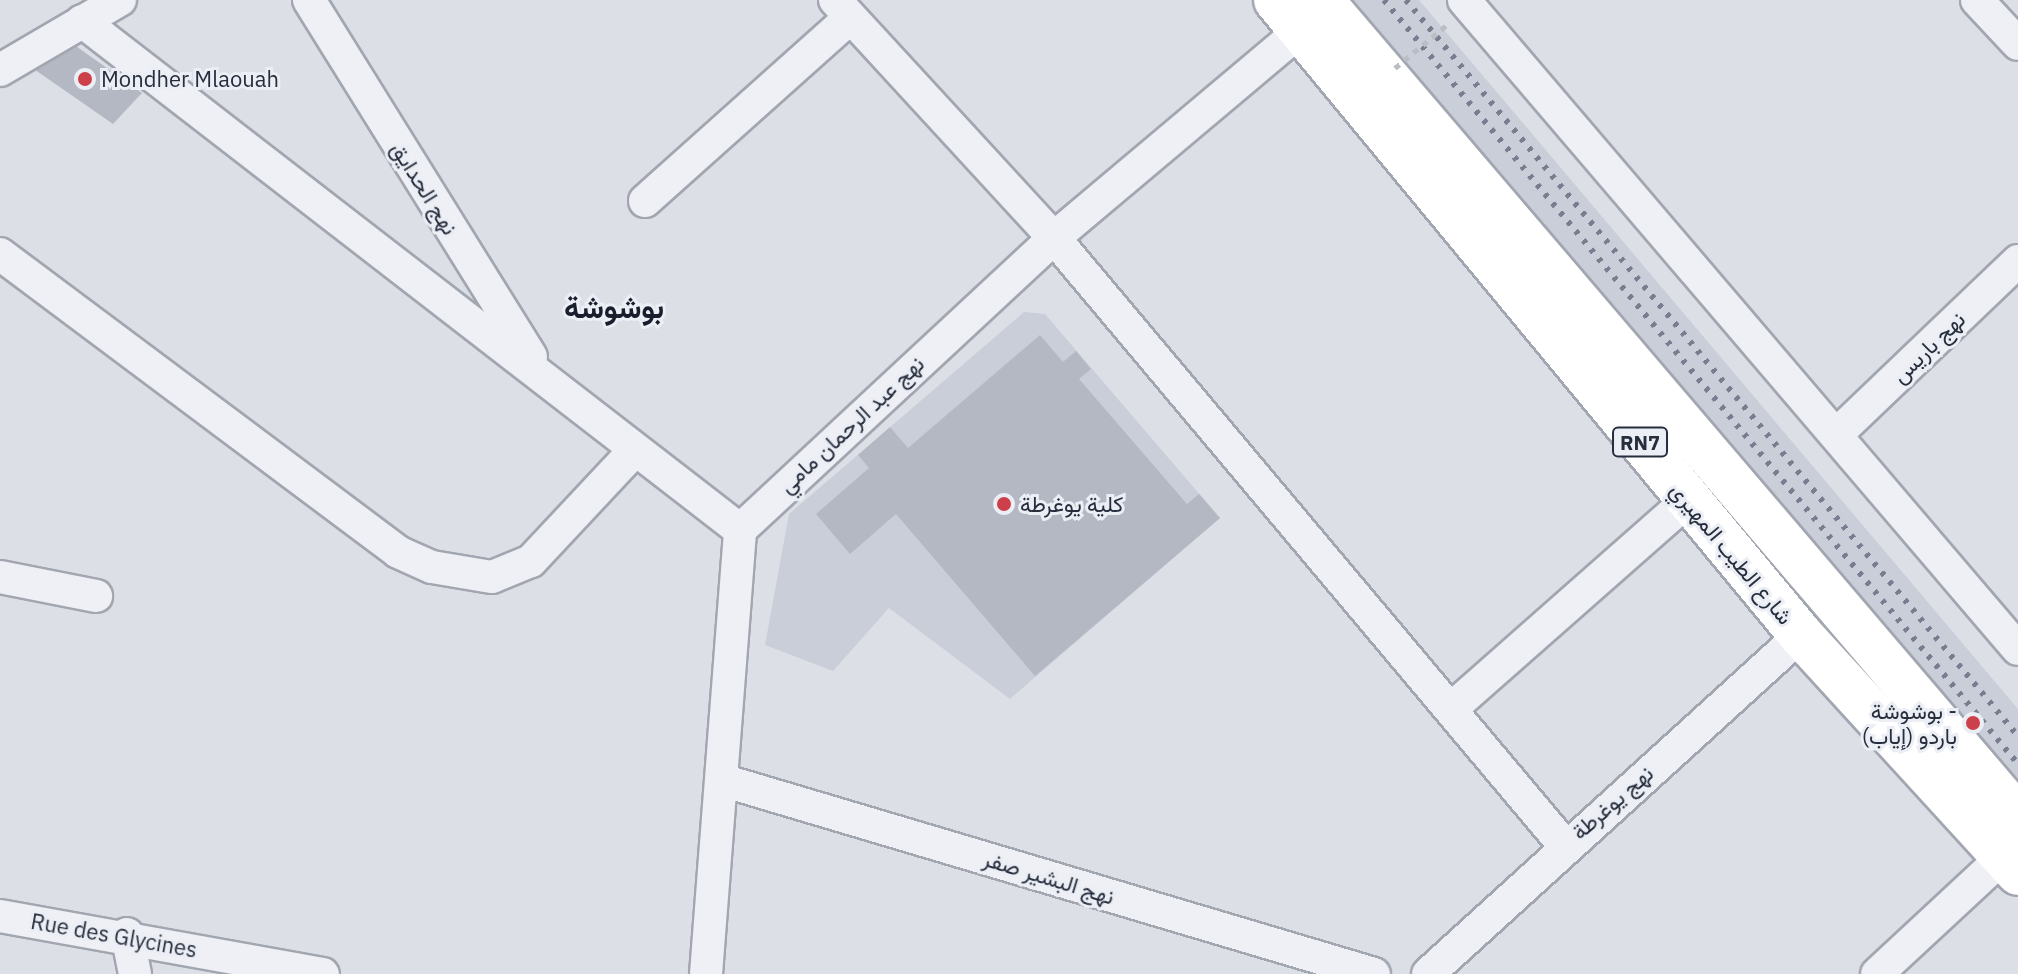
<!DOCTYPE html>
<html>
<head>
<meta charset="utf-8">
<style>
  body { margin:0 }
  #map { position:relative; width:2018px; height:974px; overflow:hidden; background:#dcdfe6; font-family:"IBM Plex Sans",Vazirmatn,sans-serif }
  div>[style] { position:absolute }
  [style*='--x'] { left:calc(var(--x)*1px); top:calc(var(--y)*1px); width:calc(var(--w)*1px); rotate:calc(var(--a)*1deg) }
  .built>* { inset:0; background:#caced8 }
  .building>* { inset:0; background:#b4b8c3 }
  .roads { filter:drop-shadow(2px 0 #a2a6b0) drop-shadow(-2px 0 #a2a6b0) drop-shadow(0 2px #a2a6b0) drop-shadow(0 -2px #a2a6b0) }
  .minor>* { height:32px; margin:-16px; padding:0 16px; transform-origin:16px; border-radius:16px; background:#eff0f5 }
  .primary>* { height:44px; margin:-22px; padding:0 22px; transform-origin:22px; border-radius:22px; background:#fff }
  .rail>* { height:6px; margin-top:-3px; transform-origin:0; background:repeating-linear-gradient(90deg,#767e90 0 4px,transparent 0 12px) }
  .path-bridge>* { height:5px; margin-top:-2.5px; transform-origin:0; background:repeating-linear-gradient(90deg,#bbbdc5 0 6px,transparent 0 12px) }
  .dots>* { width:22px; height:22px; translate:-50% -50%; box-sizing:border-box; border:4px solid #ebeef4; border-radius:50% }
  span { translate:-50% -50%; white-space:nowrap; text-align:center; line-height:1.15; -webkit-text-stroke:6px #ebeef4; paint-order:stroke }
  .shield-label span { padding:2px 6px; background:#ebeef4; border:2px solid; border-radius:6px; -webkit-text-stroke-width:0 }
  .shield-label { font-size:20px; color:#262d3c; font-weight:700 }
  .poi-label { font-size:22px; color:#262d3c }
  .left { translate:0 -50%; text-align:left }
  .right { translate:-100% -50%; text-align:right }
  .street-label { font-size:22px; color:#262d3c }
  .district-label { font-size:30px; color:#191e2d; font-weight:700 }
</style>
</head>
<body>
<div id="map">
  <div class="built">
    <div style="clip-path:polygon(1345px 0,1419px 0,2018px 709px,2018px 804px)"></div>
    <div style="clip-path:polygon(1024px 312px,1045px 314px,1220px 518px,1010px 699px,889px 608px,833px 671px,765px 645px,789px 514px)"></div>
  </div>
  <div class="building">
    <div style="clip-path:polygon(66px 39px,142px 93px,113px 124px,28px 65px)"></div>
    <div style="clip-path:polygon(1040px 335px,1063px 362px,1076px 351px,1091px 369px,1079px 379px,1187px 504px,1199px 494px,1220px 518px,1035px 676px,896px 514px,850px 554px,816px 514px,869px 468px,858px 455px,890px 427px,908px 448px)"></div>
  </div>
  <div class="roads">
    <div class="minor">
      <div style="--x:309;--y:0;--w:420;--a:58.1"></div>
      <div style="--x:835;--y:0;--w:323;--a:47.4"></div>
      <div style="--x:1054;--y:238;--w:793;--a:49.96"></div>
      <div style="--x:1464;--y:0;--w:853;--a:49.52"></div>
      <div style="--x:1977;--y:0;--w:60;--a:47"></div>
      <div style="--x:82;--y:21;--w:832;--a:37.72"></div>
      <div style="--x:0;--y:70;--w:139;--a:-30.3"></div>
      <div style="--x:645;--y:201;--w:275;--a:-41.8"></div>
      <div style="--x:0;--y:254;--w:497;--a:36.8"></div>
      <div style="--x:398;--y:552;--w:37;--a:24"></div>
      <div style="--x:432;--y:567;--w:61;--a:9.5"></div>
      <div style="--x:492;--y:577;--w:42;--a:-22.3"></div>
      <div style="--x:531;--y:561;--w:149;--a:-46.9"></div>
      <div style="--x:1838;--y:433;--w:249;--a:-43.7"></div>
      <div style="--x:0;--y:577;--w:98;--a:11.2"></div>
      <div style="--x:1451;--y:709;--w:316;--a:-41.4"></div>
      <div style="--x:725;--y:781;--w:677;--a:16.56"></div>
      <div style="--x:0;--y:916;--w:328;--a:10.2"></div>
      <div style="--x:127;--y:934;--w:41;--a:78.7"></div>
      <div style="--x:706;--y:974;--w:445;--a:-85.6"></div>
      <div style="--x:740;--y:530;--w:429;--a:-42.9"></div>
      <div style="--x:1054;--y:238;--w:323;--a:-40.1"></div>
      <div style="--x:1428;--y:974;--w:504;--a:-42.27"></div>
      <div style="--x:1877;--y:974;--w:192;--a:-42.9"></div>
    </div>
    <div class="primary">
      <div style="--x:1276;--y:0;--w:824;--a:50.42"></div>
      <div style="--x:1801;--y:635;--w:322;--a:47.6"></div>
      <div style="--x:1321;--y:0;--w:1074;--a:49.53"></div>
    </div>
  </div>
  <div class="rail">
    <div style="--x:1384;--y:0;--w:993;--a:50.31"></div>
    <div style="--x:1406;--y:0;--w:957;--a:50.26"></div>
  </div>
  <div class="path-bridge">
    <div style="--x:1395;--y:68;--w:69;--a:-39.7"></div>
  </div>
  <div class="dots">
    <div style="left:85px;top:79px;background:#cd404a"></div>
    <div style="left:1004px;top:504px;background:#cd404a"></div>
    <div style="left:1973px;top:723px;background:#cd404a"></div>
  </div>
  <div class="shield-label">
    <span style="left:1640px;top:442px">RN7</span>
  </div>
  <div class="poi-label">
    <span class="left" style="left:101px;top:79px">Mondher Mlaouah</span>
    <span class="left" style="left:1020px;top:504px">كلية يوغرطة</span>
    <span class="right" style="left:1957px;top:723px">بوشوشة -<br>باردو (إياب)</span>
  </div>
  <div class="street-label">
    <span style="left:425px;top:188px;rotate:58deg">نهج الحدايق</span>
    <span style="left:1928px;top:347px;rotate:-44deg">نهج باريس</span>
    <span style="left:851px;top:424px;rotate:-43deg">نهج عبد الرحمان مامي</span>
    <span style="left:1732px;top:553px;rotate:50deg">شارع الطيب المهيري</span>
    <span style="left:1612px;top:802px;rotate:-41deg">نهج يوغرطة</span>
    <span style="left:1049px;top:877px;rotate:17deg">نهج البشير صفر</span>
    <span style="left:114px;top:935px;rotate:10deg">Rue des Glycines</span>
  </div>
  <div class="district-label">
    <span style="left:614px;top:307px">بوشوشة</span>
  </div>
</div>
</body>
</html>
